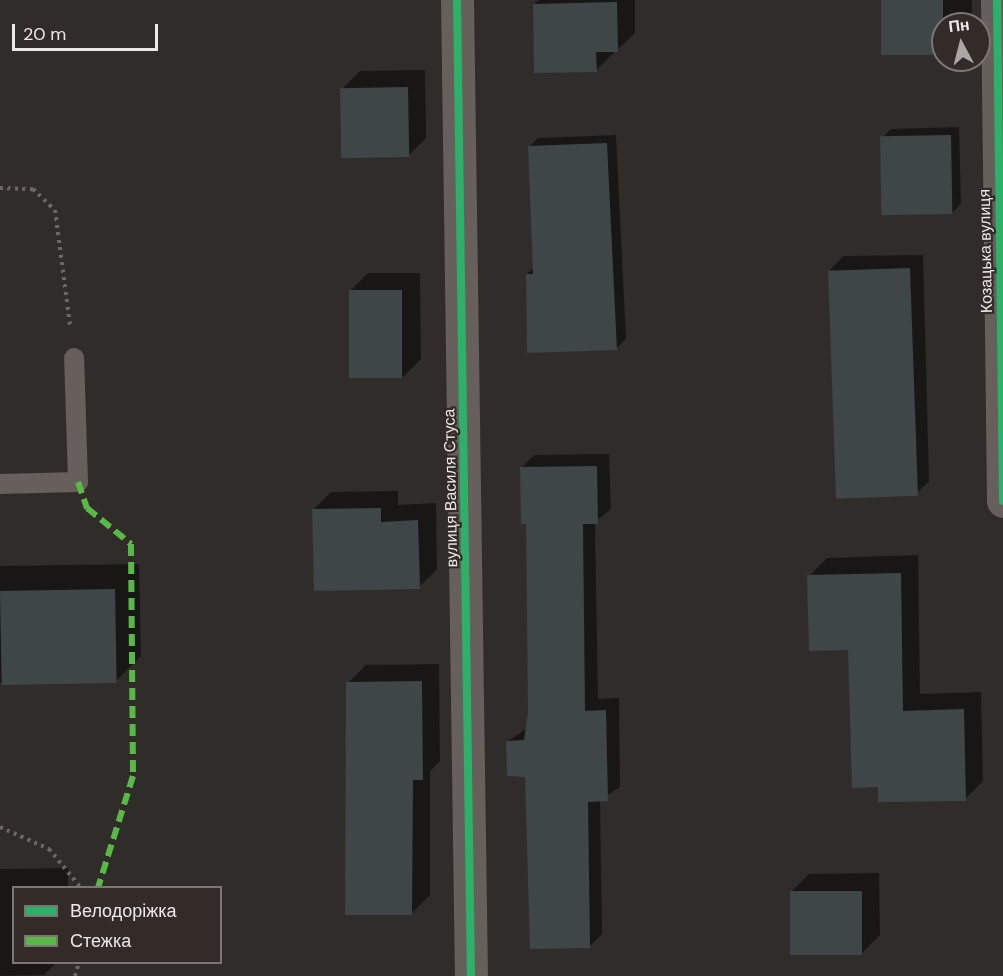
<!DOCTYPE html>
<html>
<head>
<meta charset="utf-8">
<style>
  body { margin:0 }
  #map { position:relative; width:1003px; height:976px; overflow:hidden; background:#302c2a; font-family:"DM Sans",sans-serif }
  div>[style] { position:absolute }
  [style*='--x'] { left:calc(var(--x)*1px); top:calc(var(--y)*1px); width:calc(var(--w)*1px); rotate:calc(var(--a)*1deg) }
  .shadow>* { inset:0; background:#0007 }
  .building>* { inset:0; background:#3e4648; transform-origin:0 0 }
  .path>* { height:4px; margin-top:-2px; transform-origin:0; background:repeating-linear-gradient(90deg,#6d6866 0 3px,transparent 0 7.5px) }
  .lane>* { height:20px; margin:-10px; padding:0 10px; transform-origin:10px; border-radius:10px; background:#665f5c }
  .street>* { height:33px; margin:-16.5px; padding:0 16.5px; transform-origin:16.5px; border-radius:16.5px; background:#665f5c }
  .quiet>* { height:6px; margin-top:-3px; transform-origin:0; background:repeating-linear-gradient(90deg,#58b947 0 12px,transparent 0 18px) }
  .cycleway>* { height:8px; margin:-4px; padding:0 4px; transform-origin:4px; border-radius:4px; background:#2db169 }
  span { translate:-50% -50%; white-space:nowrap; text-align:center; line-height:1.15; -webkit-text-stroke:4.5px #322b28; paint-order:stroke }
  .street-label { font-size:16px; color:#ece8e6 }
  .legend { position:absolute; left:12px; top:886px; width:210px; height:78px; box-sizing:border-box; background:#322b28; border:2px solid #7c7774; margin:0; padding:8px 10px; list-style:none; font-size:18px; color:#ece8e6 }
  .legend li { display:flex; align-items:center; gap:12px; height:30px }
  .legend b { width:30px; border:2px solid #7c7774 }
  .north { position:absolute; left:931px; top:12px; width:60px; height:60px; box-sizing:border-box; background:#322b28; border:2px solid #7c7774; border-radius:50%; rotate:353deg; font-size:16px; font-weight:700; line-height:24px; text-align:center; color:#ece8e6 }
  .north::after { content:''; display:block; margin:auto; width:21px; height:27px; background:#aaa6a4; clip-path:polygon(50% 0,100% 100%,50% 72%,0 100%) }
  .scale { position:absolute; left:12px; top:24px; width:146px; height:27px; box-sizing:border-box; border:3px solid #ece8e6; border-top:0; padding-left:8px; font-size:18px; line-height:21px; white-space:nowrap; color:#ece8e6; -webkit-text-stroke:4px #322b28; paint-order:stroke }
</style>
</head>
<body>
<div id="map">
  <div class="shadow">
    <div style="clip-path:polygon(539px 0,635px 0,635px 33px,596px 70px,534px 4px)"></div>
    <div style="clip-path:polygon(882px 0,972px 0,972px 24px,943px 24px,943px 53px)"></div>
    <div style="clip-path:polygon(425px 70px,426px 138px,408px 156px,342px 89px,360px 71px)"></div>
    <div style="clip-path:polygon(959px 127px,961px 204px,952px 213px,882px 138px,891px 129px)"></div>
    <div style="clip-path:polygon(616px 135px,626px 339px,617px 348px,527px 274px,534px 267px,529px 147px,538px 138px)"></div>
    <div style="clip-path:polygon(923px 255px,929px 481px,916px 494px,830px 270px,843px 256px)"></div>
    <div style="clip-path:polygon(368px 273px,420px 273px,421px 359px,403px 377px,350px 291px)"></div>
    <div style="clip-path:polygon(609px 454px,611px 509px,595px 522px,598px 699px,619px 698px,620px 787px,600px 800px,602px 934px,589px 947px,527px 775px,508px 741px,527px 728px,529px 712px,528px 523px,521px 468px,534px 455px)"></div>
    <div style="clip-path:polygon(398px 491px,398px 505px,436px 503px,437px 569px,419px 587px,313px 510px,331px 492px)"></div>
    <div style="clip-path:polygon(918px 555px,920px 694px,981px 692px,983px 781px,965px 799px,880px 785px,850px 648px,809px 576px,827px 558px)"></div>
    <div style="clip-path:polygon(139px 564px,141px 656px,116px 681px,0 683px,0 566px)"></div>
    <div style="clip-path:polygon(439px 664px,440px 761px,430px 771px,430px 895px,412px 913px,348px 683px,366px 665px)"></div>
    <div style="clip-path:polygon(68px 868px,68px 888px,14px 888px,14px 962px,57px 962px,44px 975px,0 976px,0 869px)"></div>
    <div style="clip-path:polygon(879px 873px,880px 935px,862px 953px,791px 892px,809px 874px)"></div>
  </div>
  <div class="building">
    <div style="left:881px;top:0;width:62px;height:55px"></div>
    <div style="clip-path:polygon(617px 2px,618px 52px,596px 52px,597px 72px,534px 73px,533px 4px)"></div>
    <div style="left:408px;top:87px;width:70px;height:68px;rotate:89deg"></div>
    <div style="left:951px;top:135px;width:79px;height:71px;rotate:89deg"></div>
    <div style="clip-path:polygon(607px 143px,617px 350px,527px 353px,526px 274px,533px 274px,528px 146px)"></div>
    <div style="left:910px;top:268px;width:228px;height:82px;rotate:88deg"></div>
    <div style="left:349px;top:290px;width:53px;height:88px"></div>
    <div style="clip-path:polygon(597px 466px,598px 524px,583px 524px,585px 711px,606px 710px,608px 801px,588px 802px,590px 948px,530px 949px,525px 777px,507px 776px,506px 741px,524px 740px,528px 712px,526px 524px,521px 524px,520px 467px)"></div>
    <div style="clip-path:polygon(381px 508px,381px 522px,418px 520px,420px 589px,314px 591px,312px 509px)"></div>
    <div style="clip-path:polygon(901px 573px,903px 711px,964px 709px,966px 801px,878px 802px,878px 787px,852px 788px,848px 650px,809px 651px,807px 575px)"></div>
    <div style="left:115px;top:589px;width:94px;height:115px;rotate:89deg"></div>
    <div style="clip-path:polygon(422px 681px,423px 780px,413px 780px,412px 915px,345px 915px,346px 682px)"></div>
    <div style="left:790px;top:891px;width:72px;height:64px"></div>
  </div>
  <div class="path">
    <div style="--x:0;--y:188;--w:33;--a:2"></div>
    <div style="--x:33;--y:189;--w:30;--a:44"></div>
    <div style="--x:55;--y:210;--w:116;--a:82.6"></div>
    <div style="--x:0;--y:827;--w:54;--a:24.2"></div>
    <div style="--x:49;--y:849;--w:50;--a:50.6"></div>
    <div style="--x:75;--y:976;--w:15;--a:-74"></div>
  </div>
  <div class="lane">
    <div style="--x:0;--y:484;--w:78;--a:-1.5"></div>
    <div style="--x:78;--y:482;--w:124;--a:-91.8"></div>
  </div>
  <div class="street">
    <div style="--x:457;--y:0;--w:976;--a:89.18"></div>
    <div style="--x:997;--y:0;--w:501;--a:89.31"></div>
  </div>
  <div class="quiet">
    <div style="--x:78;--y:482;--w:28;--a:71"></div>
    <div style="--x:87;--y:508;--w:57;--a:39.3"></div>
    <div style="--x:131;--y:544;--w:232;--a:89.5"></div>
    <div style="--x:133;--y:776;--w:117;--a:107.4"></div>
  </div>
  <div class="cycleway">
    <div style="--x:457;--y:0;--w:976;--a:89.18"></div>
    <div style="--x:997;--y:0;--w:501;--a:89.31"></div>
  </div>
  <div class="street-label">
    <span style="left:986px;top:251px;rotate:-91deg">Козацька вулиця</span>
    <span style="left:451px;top:488px;rotate:-91deg">вулиця Василя Стуса</span>
  </div>
  <ul class="legend">
  <li><b style="height:8px;background:#2db169"></b>Велодоріжка</li>
  <li><b style="height:8px;background:#58b947"></b>Стежка</li>
  </ul>
  <div class="north">Пн</div>
  <div class="scale">20 m</div>
</div>
</body>
</html>
